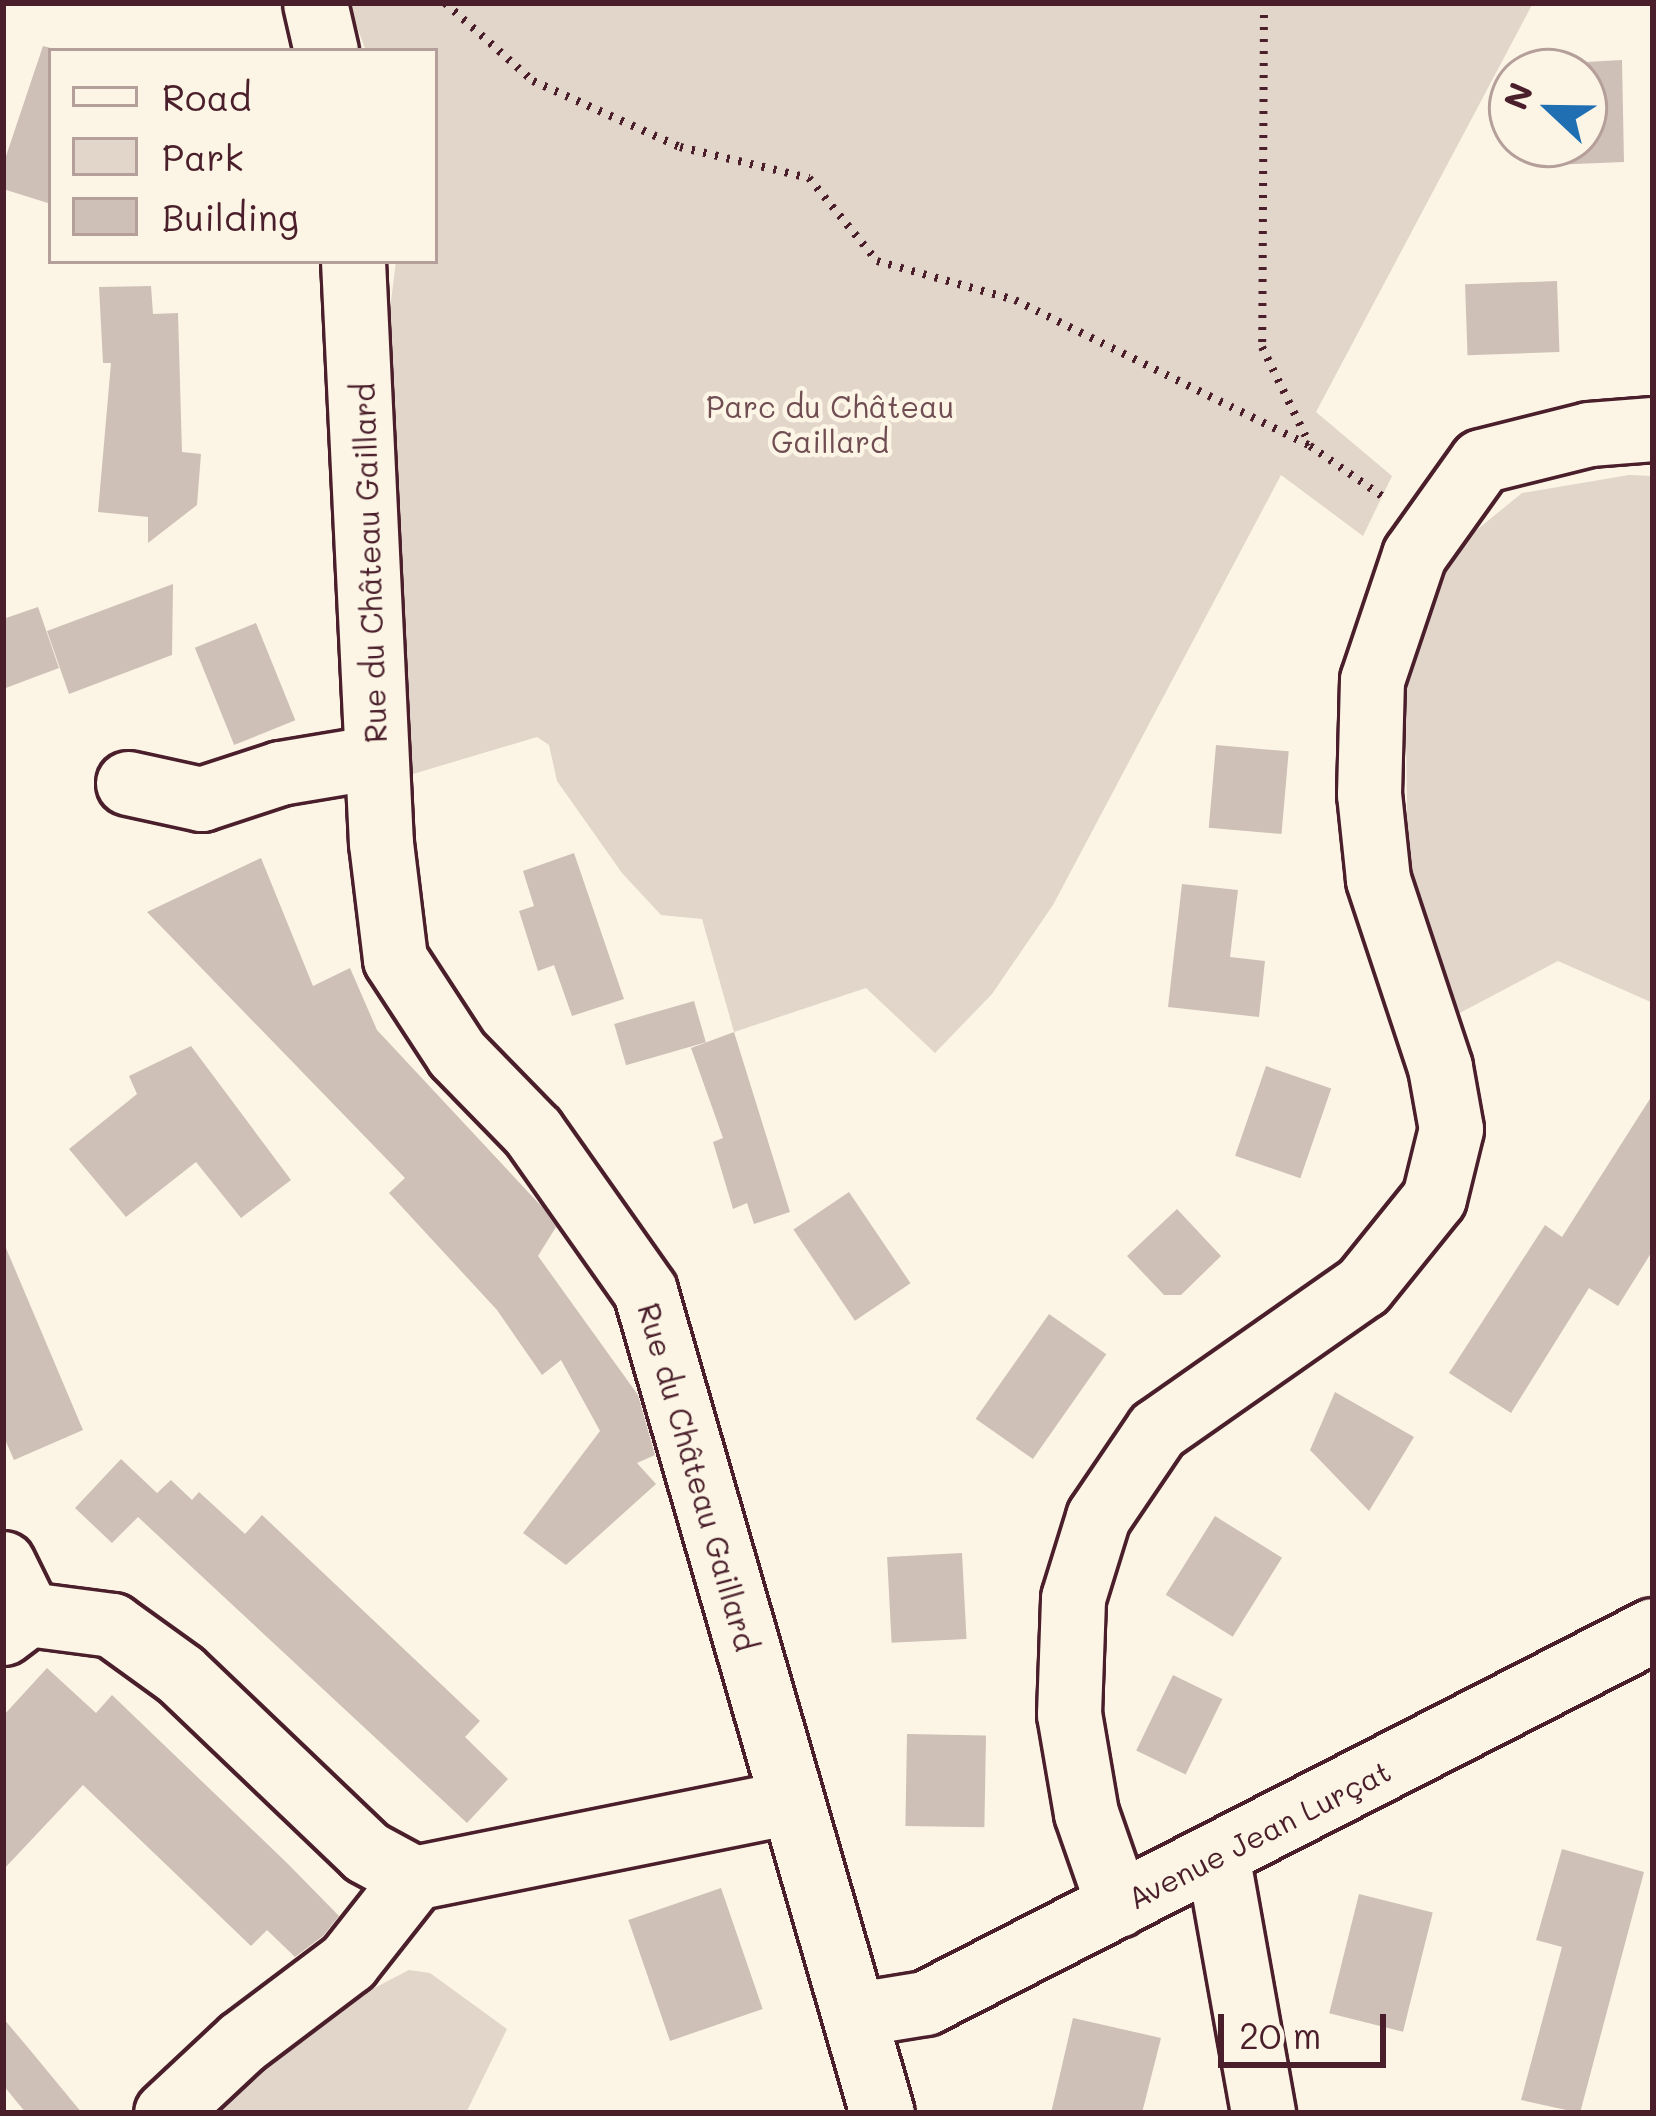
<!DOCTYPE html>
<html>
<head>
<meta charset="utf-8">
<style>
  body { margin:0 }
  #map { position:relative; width:1656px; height:2116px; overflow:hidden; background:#fcf5e5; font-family:Mali,sans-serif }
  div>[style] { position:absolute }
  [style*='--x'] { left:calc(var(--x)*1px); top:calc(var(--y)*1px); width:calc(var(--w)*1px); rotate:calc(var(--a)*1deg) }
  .green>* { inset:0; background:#e2d5ca }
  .building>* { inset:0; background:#cfc0b7; transform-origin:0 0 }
  .path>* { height:8px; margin-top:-4px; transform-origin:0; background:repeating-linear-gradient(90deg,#4a1f2b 0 3px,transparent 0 12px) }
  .roads { filter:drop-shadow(3px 0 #4a1f2b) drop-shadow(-3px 0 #4a1f2b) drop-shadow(0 3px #4a1f2b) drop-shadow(0 -3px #4a1f2b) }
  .street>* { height:63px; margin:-31.5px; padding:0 31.5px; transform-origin:31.5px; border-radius:31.5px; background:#fcf5e5 }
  span { translate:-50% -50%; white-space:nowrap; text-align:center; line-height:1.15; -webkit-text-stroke:9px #fcf5e5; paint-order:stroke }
  .park-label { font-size:30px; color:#704c53 }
  .street-label { font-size:30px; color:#4a1f2b }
  .frame { position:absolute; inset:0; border:6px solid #4a1f2b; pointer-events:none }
  .legend { position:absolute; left:48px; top:48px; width:390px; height:216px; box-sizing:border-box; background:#fcf5e5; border:3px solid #b59f9b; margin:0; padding:15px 21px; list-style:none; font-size:36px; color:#4a1f2b }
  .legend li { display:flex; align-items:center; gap:24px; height:60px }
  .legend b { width:60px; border:3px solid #b59f9b }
  .north { position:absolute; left:1488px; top:48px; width:120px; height:120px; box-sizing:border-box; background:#fcf5e5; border:3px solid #b59f9b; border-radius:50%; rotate:292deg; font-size:33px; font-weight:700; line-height:48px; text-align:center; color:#4a1f2b }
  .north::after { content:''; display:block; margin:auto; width:42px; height:54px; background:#1f6fb2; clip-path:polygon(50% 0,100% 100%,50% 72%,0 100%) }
  .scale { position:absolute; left:1218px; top:2014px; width:168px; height:54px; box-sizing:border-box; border:6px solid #4a1f2b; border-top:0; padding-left:15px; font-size:36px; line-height:42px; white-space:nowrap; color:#4a1f2b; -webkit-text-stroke:9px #fcf5e5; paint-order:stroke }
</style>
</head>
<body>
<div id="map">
  <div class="green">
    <div style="clip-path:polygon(348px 3px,1533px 3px,1316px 412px,1392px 476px,1363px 536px,1281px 475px,1053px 905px,992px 994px,935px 1053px,866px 988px,734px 1032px,702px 919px,661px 915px,622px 873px,557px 781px,549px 745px,537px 737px,386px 782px,371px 461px,396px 261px,435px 261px,435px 51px,366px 51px)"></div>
    <div style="clip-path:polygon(1629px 475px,1653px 476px,1653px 1003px,1558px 961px,1454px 1016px,1408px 879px,1405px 665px,1457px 546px,1522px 493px)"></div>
    <div style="clip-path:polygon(409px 1970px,430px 1973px,507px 2029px,466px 2113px,196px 2113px,303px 2025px)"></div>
  </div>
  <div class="building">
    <div style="clip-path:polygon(43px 46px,51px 48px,51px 204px,3px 189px,3px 165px)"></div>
    <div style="clip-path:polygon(1622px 60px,1624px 162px,1551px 165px,1550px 144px,1584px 144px,1584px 72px,1548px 72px,1548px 64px)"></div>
    <div style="left:1557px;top:281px;width:71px;height:92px;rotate:88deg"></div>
    <div style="clip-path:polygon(151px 286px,153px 314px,178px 313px,182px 452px,201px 454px,197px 505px,148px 543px,148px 517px,98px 512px,111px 363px,103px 363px,99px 287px)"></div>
    <div style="clip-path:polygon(173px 584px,172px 655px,69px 694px,47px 631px)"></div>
    <div style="clip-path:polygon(38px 607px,59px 668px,3px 689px,3px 619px)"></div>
    <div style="left:256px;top:623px;width:105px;height:66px;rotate:68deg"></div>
    <div style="left:1216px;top:745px;width:73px;height:83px;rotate:5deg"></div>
    <div style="clip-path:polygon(574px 853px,624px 999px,572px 1016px,554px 965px,538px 971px,519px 911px,534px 906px,523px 871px)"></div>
    <div style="clip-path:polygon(261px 858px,313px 986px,350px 968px,377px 1030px,543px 1208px,556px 1227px,538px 1256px,638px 1395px,655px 1455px,637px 1463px,656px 1484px,566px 1565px,523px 1533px,600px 1431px,561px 1360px,542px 1375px,497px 1310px,389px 1193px,405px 1178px,147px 912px)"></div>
    <div style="clip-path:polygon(1182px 884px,1238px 890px,1230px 957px,1265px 961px,1259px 1017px,1168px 1007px)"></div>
    <div style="left:694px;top:1001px;width:43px;height:83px;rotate:74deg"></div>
    <div style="clip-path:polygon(734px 1032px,790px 1212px,754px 1224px,747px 1203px,733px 1209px,713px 1142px,723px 1138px,691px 1048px)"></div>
    <div style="clip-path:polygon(191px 1046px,291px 1180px,241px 1218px,196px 1162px,126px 1217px,69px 1149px,137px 1094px,129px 1076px)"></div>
    <div style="left:1266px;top:1066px;width:69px;height:95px;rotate:19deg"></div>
    <div style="clip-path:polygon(1653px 1094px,1653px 1250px,1618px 1306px,1589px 1288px,1511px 1413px,1449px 1373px,1545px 1225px,1562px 1237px)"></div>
    <div style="left:849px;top:1192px;width:110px;height:67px;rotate:56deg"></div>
    <div style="clip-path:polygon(1177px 1209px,1221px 1256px,1181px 1295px,1164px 1295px,1127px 1256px)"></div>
    <div style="clip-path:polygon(3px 1241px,83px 1430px,14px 1460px,3px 1435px)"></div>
    <div style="left:1049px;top:1314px;width:70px;height:128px;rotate:35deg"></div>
    <div style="clip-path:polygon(1335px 1392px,1414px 1437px,1369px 1511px,1310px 1450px)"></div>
    <div style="clip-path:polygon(121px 1459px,157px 1493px,171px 1480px,192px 1500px,199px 1492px,245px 1534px,262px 1515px,480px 1721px,465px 1737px,508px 1779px,467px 1823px,138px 1517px,112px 1543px,75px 1508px)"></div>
    <div style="left:1215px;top:1516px;width:79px;height:93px;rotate:32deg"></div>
    <div style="left:962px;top:1553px;width:86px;height:75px;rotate:87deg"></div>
    <div style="clip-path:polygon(47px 1668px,96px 1713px,112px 1695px,288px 1864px,339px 1916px,323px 1936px,295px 1957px,267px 1930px,251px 1946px,83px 1785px,3px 1870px,3px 1716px)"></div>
    <div style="left:1173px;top:1675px;width:55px;height:84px;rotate:26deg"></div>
    <div style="left:907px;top:1734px;width:79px;height:92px;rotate:1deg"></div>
    <div style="clip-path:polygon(1562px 1849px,1644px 1872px,1580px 2113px,1521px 2100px,1562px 1947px,1536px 1940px)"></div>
    <div style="left:721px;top:1888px;width:128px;height:98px;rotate:71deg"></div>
    <div style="left:1359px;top:1894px;width:76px;height:123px;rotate:14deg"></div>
    <div style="clip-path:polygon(3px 2018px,30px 2050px,82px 2113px,26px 2113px,3px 2085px)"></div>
    <div style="clip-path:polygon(1073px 2018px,1161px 2038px,1142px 2113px,1051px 2113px)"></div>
  </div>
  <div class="path">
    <div style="--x:445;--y:3;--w:118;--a:41.6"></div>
    <div style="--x:533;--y:81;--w:161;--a:24.2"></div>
    <div style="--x:680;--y:147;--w:133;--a:13.5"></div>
    <div style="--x:809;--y:178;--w:107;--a:50.7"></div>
    <div style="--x:877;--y:261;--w:143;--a:15.8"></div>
    <div style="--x:1015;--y:300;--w:329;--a:26.3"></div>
    <div style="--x:1310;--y:446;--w:88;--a:34.8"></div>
    <div style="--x:1264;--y:3;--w:344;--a:90.3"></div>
    <div style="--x:1262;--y:347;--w:109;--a:63.9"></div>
  </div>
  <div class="roads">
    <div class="street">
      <div style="--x:315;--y:3;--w:49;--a:77.1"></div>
      <div style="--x:353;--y:261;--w:583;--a:87.25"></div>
      <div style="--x:381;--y:843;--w:117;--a:83.1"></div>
      <div style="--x:395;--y:959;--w:113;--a:56.9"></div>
      <div style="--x:457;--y:1054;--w:109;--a:45.7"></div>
      <div style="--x:533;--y:1132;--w:194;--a:54.8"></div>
      <div style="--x:645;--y:1291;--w:855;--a:73.92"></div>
      <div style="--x:128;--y:783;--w:75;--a:12.4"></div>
      <div style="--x:201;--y:799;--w:83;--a:-18.2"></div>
      <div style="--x:280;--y:773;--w:97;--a:-9.5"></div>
      <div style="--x:3;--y:1563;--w:57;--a:63.9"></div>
      <div style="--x:3;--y:1633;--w:31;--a:-37"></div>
      <div style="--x:28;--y:1614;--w:85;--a:7.5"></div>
      <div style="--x:112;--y:1625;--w:84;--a:35.8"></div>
      <div style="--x:180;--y:1674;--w:257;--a:43.7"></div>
      <div style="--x:366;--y:1852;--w:55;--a:28.4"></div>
      <div style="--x:414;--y:1878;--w:379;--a:-11.4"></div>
      <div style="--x:1217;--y:1854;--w:263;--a:79.9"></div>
      <div style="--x:1118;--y:1905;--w:97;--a:-109.2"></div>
      <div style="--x:1086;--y:1813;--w:100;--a:-99.7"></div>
      <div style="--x:1069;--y:1714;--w:116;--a:-88"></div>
      <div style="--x:1073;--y:1598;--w:85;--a:-72.8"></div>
      <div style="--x:1098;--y:1517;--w:105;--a:-55.9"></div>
      <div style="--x:1157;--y:1430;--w:251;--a:-35"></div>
      <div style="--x:1363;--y:1286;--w:113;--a:-51.1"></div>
      <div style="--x:1434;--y:1198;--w:71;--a:-76.2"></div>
      <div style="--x:1451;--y:1129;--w:63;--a:-100.1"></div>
      <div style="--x:1440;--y:1067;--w:198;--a:-108.3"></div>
      <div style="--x:1378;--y:879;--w:85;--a:-96"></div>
      <div style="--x:1369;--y:794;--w:114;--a:-88.5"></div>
      <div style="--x:1372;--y:680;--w:132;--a:-71.4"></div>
      <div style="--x:1414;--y:555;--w:115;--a:-54.5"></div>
      <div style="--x:1481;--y:461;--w:111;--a:-14"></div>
      <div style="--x:1589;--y:434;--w:64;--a:-4.5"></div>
      <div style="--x:857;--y:2014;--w:69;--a:-9.2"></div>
      <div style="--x:925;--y:2003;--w:818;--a:-27.13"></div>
      <div style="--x:166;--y:2113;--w:104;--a:-43.1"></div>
      <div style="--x:242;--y:2042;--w:133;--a:-37"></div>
      <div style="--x:348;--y:1962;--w:107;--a:-51.8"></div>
    </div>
  </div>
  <div class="park-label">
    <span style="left:830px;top:423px">Parc du Château<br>Gaillard</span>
  </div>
  <div class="street-label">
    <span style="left:369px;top:563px;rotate:-92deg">Rue du Château Gaillard</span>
    <span style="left:698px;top:1477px;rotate:74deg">Rue du Château Gaillard</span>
    <span style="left:1259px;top:1834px;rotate:-27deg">Avenue Jean Lurçat</span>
  </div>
  <div class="frame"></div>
  <ul class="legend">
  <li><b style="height:15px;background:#fcf5e5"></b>Road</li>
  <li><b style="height:33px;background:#e2d5ca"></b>Park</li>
  <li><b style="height:33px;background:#cfc0b7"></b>Building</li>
  </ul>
  <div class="north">N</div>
  <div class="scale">20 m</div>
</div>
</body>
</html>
